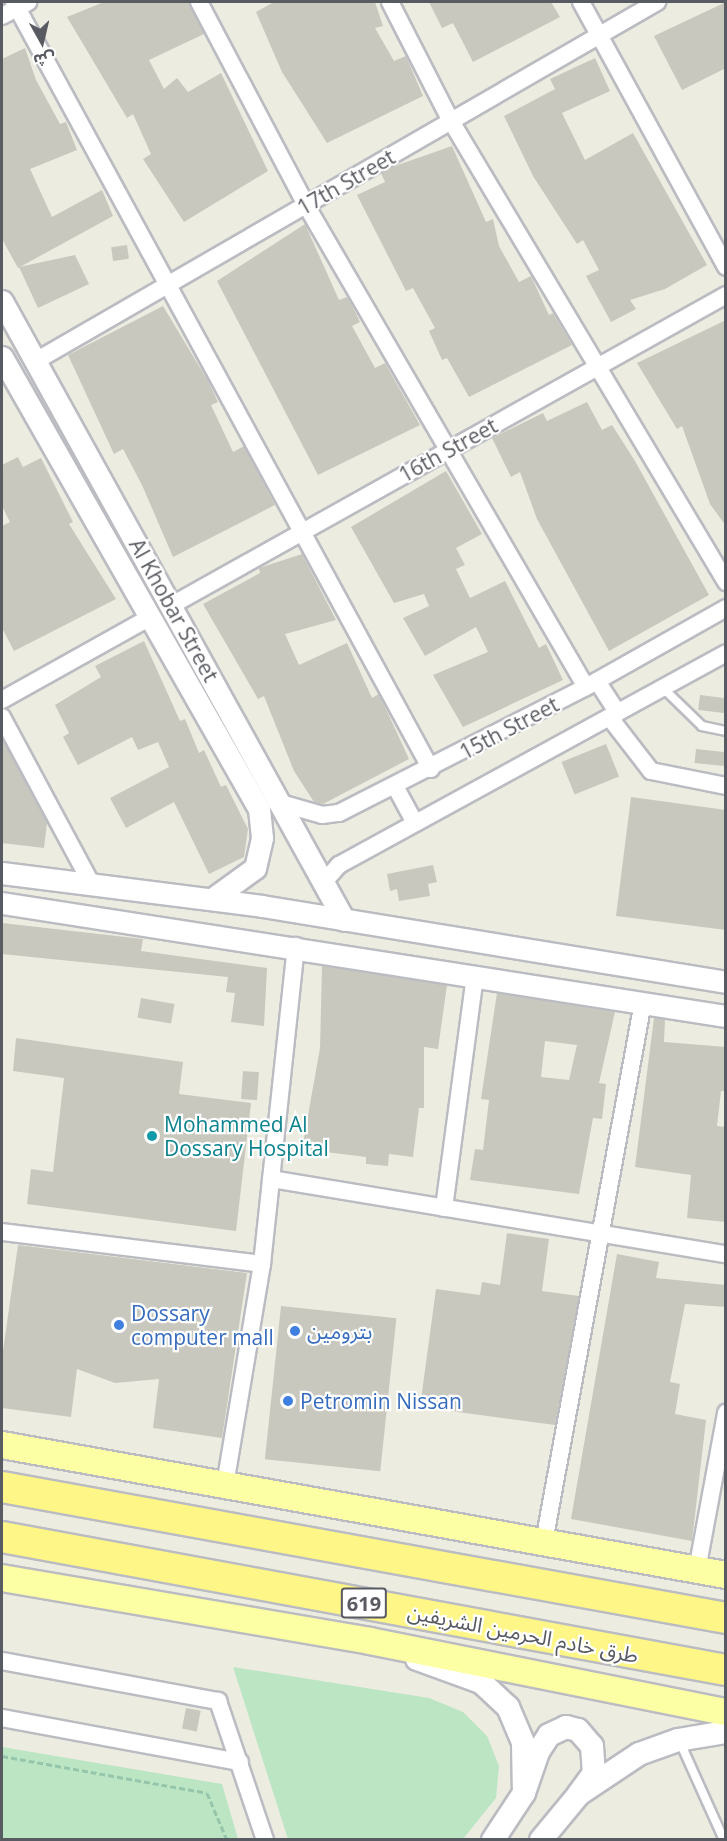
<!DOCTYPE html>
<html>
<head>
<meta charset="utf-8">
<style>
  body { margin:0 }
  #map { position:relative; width:727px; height:1841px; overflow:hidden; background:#ecece0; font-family:"Open Sans","Noto Sans Arabic",sans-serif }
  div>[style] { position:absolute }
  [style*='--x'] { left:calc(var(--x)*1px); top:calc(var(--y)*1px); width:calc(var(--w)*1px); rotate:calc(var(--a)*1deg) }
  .green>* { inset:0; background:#bce5c4 }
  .building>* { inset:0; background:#c9c8bf; transform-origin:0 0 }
  .path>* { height:3px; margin-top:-1.5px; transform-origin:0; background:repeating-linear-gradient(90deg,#95c6ac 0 6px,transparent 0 9px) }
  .roads { filter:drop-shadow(2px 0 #bbbcc2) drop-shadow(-2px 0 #bbbcc2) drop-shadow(0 2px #bbbcc2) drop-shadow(0 -2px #bbbcc2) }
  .service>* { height:8px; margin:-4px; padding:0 4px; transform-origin:4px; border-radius:4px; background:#fff }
  .minor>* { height:16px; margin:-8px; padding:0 8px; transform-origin:8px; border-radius:8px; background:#fff }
  .tertiary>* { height:21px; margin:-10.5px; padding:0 10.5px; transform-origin:10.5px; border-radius:10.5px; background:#fff }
  .secondary>* { height:22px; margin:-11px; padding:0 11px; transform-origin:11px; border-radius:11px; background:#fff }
  .primary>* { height:26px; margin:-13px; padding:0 13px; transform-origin:13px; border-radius:13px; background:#fcffa3 }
  .motorway>* { height:30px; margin:-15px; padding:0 15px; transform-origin:15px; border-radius:15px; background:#fef686 }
  .dots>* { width:16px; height:16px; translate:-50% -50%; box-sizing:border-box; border:3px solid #fff; border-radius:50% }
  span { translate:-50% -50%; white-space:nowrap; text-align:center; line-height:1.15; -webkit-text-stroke:4.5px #fff; paint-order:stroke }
  .shield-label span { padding:2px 4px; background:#fff; border:2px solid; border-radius:4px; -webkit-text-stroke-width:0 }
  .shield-label { font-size:20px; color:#595b62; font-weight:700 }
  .street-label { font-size:21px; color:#595b62 }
  .culture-label { font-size:21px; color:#0d838f }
  .left { translate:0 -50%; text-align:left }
  .shop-label { font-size:21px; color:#366cbe }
  .frame { position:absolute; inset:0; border:3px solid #595b62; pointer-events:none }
  .north { position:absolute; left:12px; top:12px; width:60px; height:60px; -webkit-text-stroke:4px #fff; paint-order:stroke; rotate:172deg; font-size:16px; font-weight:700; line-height:24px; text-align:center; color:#595b62 }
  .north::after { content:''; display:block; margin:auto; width:21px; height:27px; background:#595b62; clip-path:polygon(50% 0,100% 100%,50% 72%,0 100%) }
</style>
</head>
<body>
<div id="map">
  <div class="green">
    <div style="clip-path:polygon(233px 1667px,429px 1698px,463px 1712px,487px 1736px,499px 1766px,496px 1798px,463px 1839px,288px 1839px)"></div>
    <div style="clip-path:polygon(2px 1747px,222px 1784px,238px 1839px,2px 1839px)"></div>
  </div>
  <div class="building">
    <div style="clip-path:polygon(104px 2px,189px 2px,204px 34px,149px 60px,164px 89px,177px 78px,188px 92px,221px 73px,268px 171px,184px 222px,143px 159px,151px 154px,133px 114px,127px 118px,67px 17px)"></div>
    <div style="clip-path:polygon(274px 2px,375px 2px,383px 26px,375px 28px,394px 61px,406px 56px,423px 96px,327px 143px,282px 72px,256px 12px)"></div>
    <div style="clip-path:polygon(429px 2px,551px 2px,560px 17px,473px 62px,453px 23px,442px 28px)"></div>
    <div style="clip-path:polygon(726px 2px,726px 68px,682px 90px,654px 36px)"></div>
    <div style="clip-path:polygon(25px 48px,36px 80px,60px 124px,66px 122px,77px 150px,30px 169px,52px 217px,102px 190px,113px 216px,18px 268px,2px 239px,2px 59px)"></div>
    <div style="clip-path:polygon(595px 58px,610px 91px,562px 113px,585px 160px,633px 133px,707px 265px,665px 289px,630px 300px,636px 309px,611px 322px,586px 276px,599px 270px,583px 240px,577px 244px,533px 176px,504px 116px,555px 89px,550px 79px)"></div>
    <div style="clip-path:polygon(452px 146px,486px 222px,493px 219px,499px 246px,519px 282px,531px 276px,549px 315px,553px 313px,572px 345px,469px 397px,447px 358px,442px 360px,429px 331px,435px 328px,413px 288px,406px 291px,357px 195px,385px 182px,381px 173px,392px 167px)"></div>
    <div style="clip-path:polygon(305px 224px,339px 300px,347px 297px,352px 305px,360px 322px,352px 326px,375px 368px,385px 363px,420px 425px,318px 475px,217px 281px)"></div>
    <div style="left:127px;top:245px;width:14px;height:16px;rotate:82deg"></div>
    <div style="clip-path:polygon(75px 255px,89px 284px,38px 308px,19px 267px)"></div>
    <div style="clip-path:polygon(163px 306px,208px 381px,218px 402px,211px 405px,233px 452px,244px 446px,275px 505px,173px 557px,142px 485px,123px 449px,114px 454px,68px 355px)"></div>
    <div style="clip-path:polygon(726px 320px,726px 526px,710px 504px,682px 426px,677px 429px,637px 363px)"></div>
    <div style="clip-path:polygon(587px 402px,602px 430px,612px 425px,635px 461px,709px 595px,609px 651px,537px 519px,520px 472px,511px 477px,492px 438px,543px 413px,547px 421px)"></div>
    <div style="clip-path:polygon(18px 457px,23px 467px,41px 458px,73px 522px,69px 524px,116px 599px,14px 651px,2px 628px,2px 526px,10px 522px,2px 506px,2px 465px)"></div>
    <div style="clip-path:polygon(446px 471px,482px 534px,456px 548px,465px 565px,456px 569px,470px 598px,505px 581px,539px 648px,546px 644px,563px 680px,463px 727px,433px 675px,488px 652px,476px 627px,425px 656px,403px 618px,429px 606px,424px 594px,394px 603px,351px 527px)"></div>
    <div style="clip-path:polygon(302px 554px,336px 620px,285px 634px,299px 665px,347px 643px,372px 698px,379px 694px,409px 759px,323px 804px,314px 802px,294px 771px,264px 696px,258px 699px,203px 604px,260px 573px,259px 568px)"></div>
    <div style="clip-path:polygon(144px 641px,180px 721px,185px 719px,199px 753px,204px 750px,221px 787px,226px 785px,248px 829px,244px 857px,209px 874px,174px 802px,126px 828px,110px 798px,169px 767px,158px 742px,138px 750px,132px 737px,78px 765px,63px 737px,69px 733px,55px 705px,101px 677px,95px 666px)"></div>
    <div style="left:700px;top:695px;width:26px;height:15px;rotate:7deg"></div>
    <div style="clip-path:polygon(2px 738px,47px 823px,44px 848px,2px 843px)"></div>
    <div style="left:606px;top:744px;width:35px;height:48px;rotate:68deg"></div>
    <div style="left:696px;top:749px;width:30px;height:14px;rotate:6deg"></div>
    <div style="clip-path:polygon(631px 797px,726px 810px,726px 930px,616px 916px)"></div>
    <div style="clip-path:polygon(433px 865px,437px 882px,428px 884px,430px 896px,399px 901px,397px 889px,390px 891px,387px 874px)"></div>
    <div style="clip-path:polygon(2px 923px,143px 939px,141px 951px,267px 968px,264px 1026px,231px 1022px,235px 993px,226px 992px,228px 977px,2px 954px)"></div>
    <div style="clip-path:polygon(322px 966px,447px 985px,438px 1049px,424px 1047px,424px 1108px,419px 1108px,413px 1157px,389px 1154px,388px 1166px,366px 1164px,366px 1157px,302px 1149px,320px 1048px)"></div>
    <div style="clip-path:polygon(evenodd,497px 993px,615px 1012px,599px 1083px,606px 1084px,602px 1119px,593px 1118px,579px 1194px,470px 1180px,475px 1149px,483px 1150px,489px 1100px,481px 1099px,497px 993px,545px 1041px,577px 1045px,569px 1080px,541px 1077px,545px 1041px)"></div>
    <div style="left:141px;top:998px;width:34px;height:20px;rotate:10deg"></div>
    <div style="clip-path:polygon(654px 1018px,665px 1019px,664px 1042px,726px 1047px,726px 1091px,721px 1091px,717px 1126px,726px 1127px,726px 1222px,687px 1218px,691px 1175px,635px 1167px)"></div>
    <div style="clip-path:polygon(16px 1038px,183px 1062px,179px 1094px,251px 1103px,236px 1231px,27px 1204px,31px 1169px,53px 1172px,64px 1078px,13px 1071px)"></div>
    <div style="left:243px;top:1071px;width:16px;height:28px;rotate:4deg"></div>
    <div style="clip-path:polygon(507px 1233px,549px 1239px,542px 1291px,579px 1296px,555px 1425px,420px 1407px,436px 1289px,480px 1295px,482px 1282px,500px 1285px)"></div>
    <div style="clip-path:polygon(18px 1245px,247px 1273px,222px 1438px,153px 1428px,159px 1379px,115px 1383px,77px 1369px,71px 1417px,2px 1408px,2px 1358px)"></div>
    <div style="clip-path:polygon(617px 1254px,659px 1262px,656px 1278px,726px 1285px,726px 1307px,685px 1304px,670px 1382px,680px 1384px,675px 1414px,706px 1420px,692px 1541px,571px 1519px)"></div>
    <div style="left:281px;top:1306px;width:116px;height:154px;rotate:6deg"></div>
    <div style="left:186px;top:1708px;width:15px;height:21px;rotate:11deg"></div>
  </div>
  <div class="path">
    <div style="--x:2;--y:1756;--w:208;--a:10.2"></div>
    <div style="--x:207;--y:1793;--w:51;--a:66.9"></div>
  </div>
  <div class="roads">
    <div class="service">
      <div style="--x:663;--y:688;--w:54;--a:44.3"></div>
      <div style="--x:702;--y:726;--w:25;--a:12"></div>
      <div style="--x:679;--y:1740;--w:110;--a:65.8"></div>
    </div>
    <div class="minor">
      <div style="--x:14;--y:2;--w:873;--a:61.47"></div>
      <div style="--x:199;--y:2;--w:229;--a:62.2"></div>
      <div style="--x:306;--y:205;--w:557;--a:59.85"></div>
      <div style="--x:390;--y:2;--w:134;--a:62.9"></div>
      <div style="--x:451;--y:121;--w:537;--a:59.18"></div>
      <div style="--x:581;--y:2;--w:302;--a:61.3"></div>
      <div style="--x:2;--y:16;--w:30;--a:-28"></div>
      <div style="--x:34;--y:362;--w:720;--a:-30.02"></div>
      <div style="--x:172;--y:605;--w:635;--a:-29.23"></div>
      <div style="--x:597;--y:681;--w:38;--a:57"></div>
      <div style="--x:2;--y:700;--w:166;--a:-29.2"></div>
      <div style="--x:2;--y:717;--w:188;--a:61.8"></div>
      <div style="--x:610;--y:718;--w:67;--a:52.3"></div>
      <div style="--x:651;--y:771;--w:76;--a:11.3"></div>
      <div style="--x:395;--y:786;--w:42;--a:61.6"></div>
      <div style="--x:284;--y:804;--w:40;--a:16"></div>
      <div style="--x:322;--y:815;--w:17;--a:-7"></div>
      <div style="--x:339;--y:813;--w:277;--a:-27"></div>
      <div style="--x:586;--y:687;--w:161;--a:-29.4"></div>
      <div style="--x:324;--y:882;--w:23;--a:-49"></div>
      <div style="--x:339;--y:865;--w:441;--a:-28.7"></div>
      <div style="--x:271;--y:1179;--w:461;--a:9.4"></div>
      <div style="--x:444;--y:1208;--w:235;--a:-82.4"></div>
      <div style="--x:2;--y:1232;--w:262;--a:7"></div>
      <div style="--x:225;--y:1485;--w:224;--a:-80.5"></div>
      <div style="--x:262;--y:1264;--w:320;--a:-83.9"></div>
      <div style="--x:544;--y:1542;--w:549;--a:-79.61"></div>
      <div style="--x:697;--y:1570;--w:160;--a:-79.5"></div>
      <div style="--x:2;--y:1661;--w:220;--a:10.5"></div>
      <div style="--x:218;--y:1701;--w:147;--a:71.3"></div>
      <div style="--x:2;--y:1718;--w:242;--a:10.5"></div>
    </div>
    <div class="tertiary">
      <div style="--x:2;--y:301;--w:707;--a:61.08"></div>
      <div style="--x:2;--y:357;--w:520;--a:60.38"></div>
      <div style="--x:259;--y:809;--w:29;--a:84"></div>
      <div style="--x:262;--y:838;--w:31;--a:103"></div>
      <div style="--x:255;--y:868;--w:53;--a:144.2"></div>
      <div style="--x:2;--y:873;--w:262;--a:7.2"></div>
      <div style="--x:262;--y:906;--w:470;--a:9.3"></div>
      <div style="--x:2;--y:903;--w:733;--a:8.87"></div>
    </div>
    <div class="secondary">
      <div style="--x:417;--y:1659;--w:68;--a:19.8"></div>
      <div style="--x:481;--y:1682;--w:37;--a:43"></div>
      <div style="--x:508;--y:1707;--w:39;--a:67"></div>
      <div style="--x:523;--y:1743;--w:50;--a:88.9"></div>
      <div style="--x:493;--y:1840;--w:56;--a:-56.6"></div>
      <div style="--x:524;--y:1793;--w:43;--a:-71.1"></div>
      <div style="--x:538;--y:1752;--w:20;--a:-57"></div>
      <div style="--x:549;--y:1735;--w:19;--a:-25"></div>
      <div style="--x:566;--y:1727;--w:12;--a:14"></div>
      <div style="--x:578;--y:1730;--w:21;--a:49"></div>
      <div style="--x:592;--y:1746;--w:27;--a:86"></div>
      <div style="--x:594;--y:1773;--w:26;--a:126"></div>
      <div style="--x:541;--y:1840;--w:60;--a:-50.4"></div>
      <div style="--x:579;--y:1794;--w:72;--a:-33.7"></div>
      <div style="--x:639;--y:1754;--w:41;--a:-19.7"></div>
      <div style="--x:678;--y:1740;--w:49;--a:-9.5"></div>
    </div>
    <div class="primary">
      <div style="--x:2;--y:1445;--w:736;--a:10.18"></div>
      <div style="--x:2;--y:1578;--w:373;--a:9.7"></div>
      <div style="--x:370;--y:1641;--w:363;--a:11.3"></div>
    </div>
    <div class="motorway">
      <div style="--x:2;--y:1487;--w:736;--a:10.26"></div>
      <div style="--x:2;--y:1537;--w:736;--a:10.41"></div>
    </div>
  </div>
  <div class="dots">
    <div style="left:152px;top:1136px;background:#0f9aa8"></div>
    <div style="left:119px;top:1325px;background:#3f7fe0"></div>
    <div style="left:295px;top:1331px;background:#3f7fe0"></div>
    <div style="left:288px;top:1401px;background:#3f7fe0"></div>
  </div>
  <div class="shield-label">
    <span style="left:364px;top:1603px">619</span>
  </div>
  <div class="street-label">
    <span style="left:346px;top:182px;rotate:-30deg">17th Street</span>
    <span style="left:448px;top:450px;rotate:-29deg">16th Street</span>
    <span style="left:174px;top:610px;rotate:61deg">Al Khobar Street</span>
    <span style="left:509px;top:728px;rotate:-28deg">15th Street</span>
    <span style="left:523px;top:1633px;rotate:11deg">طرق خادم الحرمين الشريفين</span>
  </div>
  <div class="culture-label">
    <span class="left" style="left:164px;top:1136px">Mohammed Al<br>Dossary Hospital</span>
  </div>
  <div class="shop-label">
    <span class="left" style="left:131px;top:1325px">Dossary<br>computer mall</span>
    <span class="left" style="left:307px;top:1331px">بترومين</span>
    <span class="left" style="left:300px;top:1401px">Petromin Nissan</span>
  </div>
  <div class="frame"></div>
  <div class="north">ش</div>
</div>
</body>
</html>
